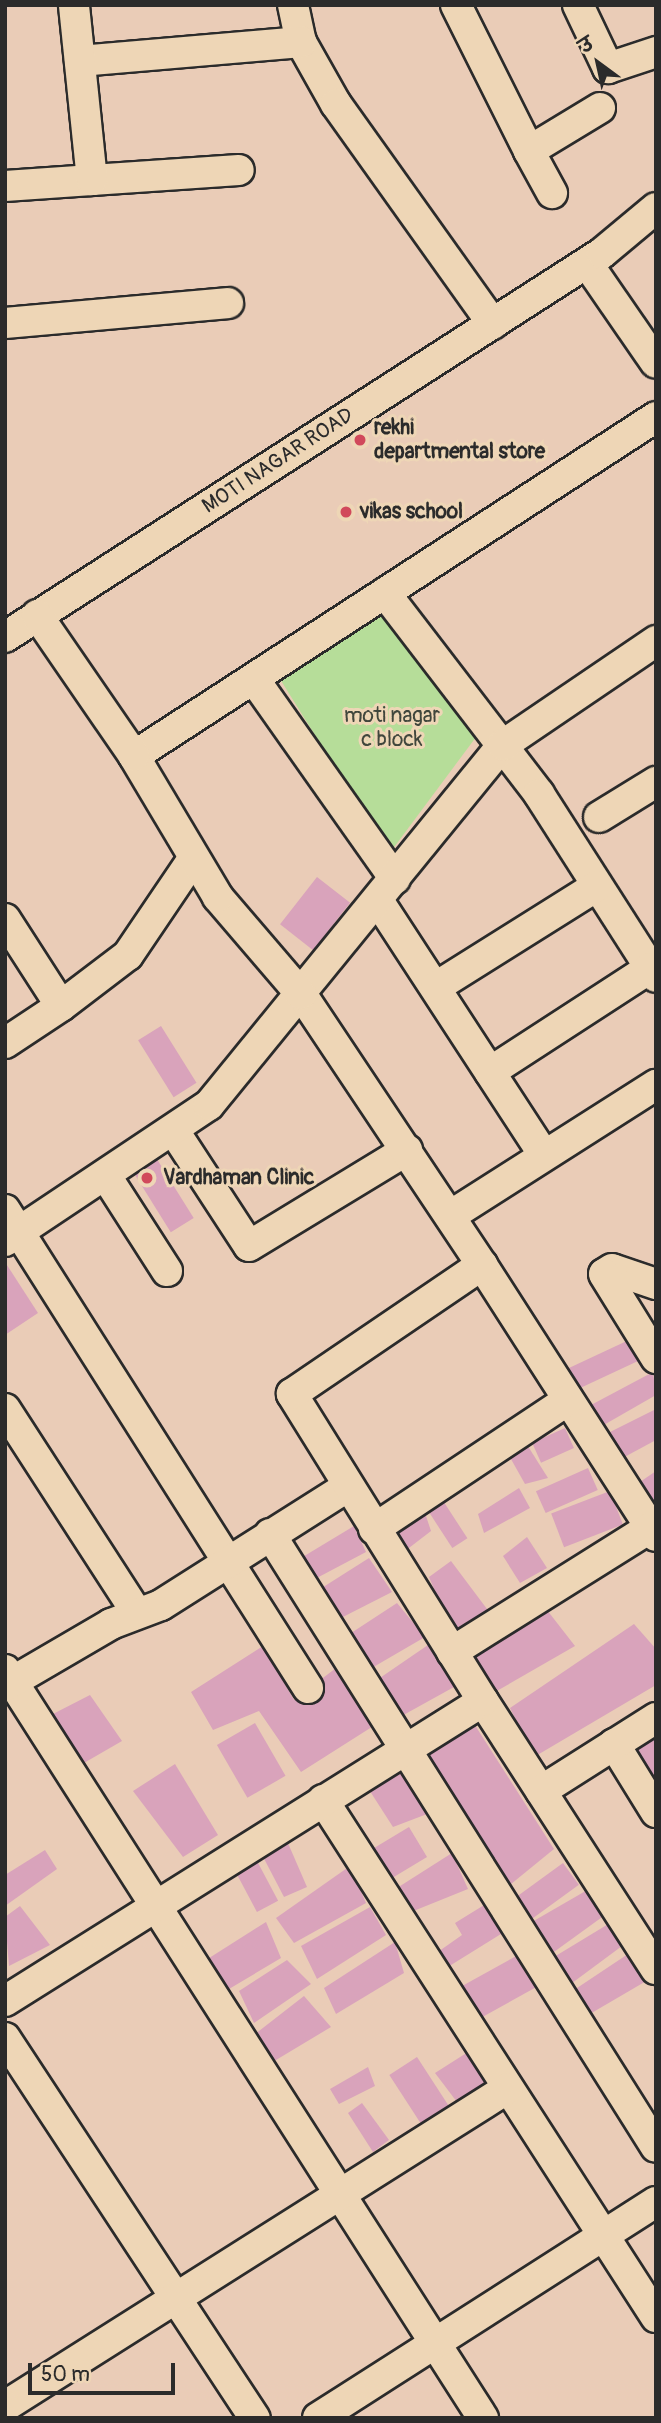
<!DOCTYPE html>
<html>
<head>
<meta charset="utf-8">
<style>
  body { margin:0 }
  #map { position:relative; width:661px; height:2423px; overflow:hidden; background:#eaccb7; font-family:Pangolin,"Playpen Sans Deva",sans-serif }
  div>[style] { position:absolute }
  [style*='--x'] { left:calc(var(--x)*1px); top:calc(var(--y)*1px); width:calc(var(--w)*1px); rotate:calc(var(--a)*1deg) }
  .green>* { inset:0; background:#b6dd99 }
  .building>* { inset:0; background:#d9a3bb; transform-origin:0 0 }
  .roads { filter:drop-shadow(2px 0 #2b2b2b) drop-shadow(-2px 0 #2b2b2b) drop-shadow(0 2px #2b2b2b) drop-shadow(0 -2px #2b2b2b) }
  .minor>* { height:30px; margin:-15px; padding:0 15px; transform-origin:15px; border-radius:15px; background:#eed6b6 }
  .dots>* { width:19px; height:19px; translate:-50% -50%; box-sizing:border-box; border:4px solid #eed6b6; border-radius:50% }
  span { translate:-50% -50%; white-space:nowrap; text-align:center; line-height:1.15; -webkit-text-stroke:6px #eed6b6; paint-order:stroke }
  .poi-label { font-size:21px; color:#2b2b2b; font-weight:700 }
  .left { translate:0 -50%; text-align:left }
  .street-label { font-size:21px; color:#2b2b2b }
  .park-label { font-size:21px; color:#40463c }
  .frame { position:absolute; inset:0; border:7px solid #2b2b2b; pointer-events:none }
  .north { position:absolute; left:563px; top:28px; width:70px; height:70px; -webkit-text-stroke:5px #eed6b6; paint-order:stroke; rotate:327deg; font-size:19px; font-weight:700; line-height:28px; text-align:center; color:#2b2b2b }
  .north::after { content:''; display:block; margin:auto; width:24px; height:32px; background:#2b2b2b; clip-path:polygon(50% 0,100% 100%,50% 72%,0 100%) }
  .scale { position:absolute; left:28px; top:2363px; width:147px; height:32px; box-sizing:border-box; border:4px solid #2b2b2b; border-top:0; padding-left:9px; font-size:21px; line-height:24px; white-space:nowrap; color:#2b2b2b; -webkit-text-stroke:5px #eed6b6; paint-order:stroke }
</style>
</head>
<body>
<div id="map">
  <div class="green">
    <div style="clip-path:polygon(379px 598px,482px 729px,389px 854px,275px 671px)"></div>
  </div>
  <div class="building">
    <div style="left:317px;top:877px;width:42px;height:60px;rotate:38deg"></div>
    <div style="left:161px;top:1026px;width:67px;height:27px;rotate:58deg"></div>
    <div style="left:155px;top:1156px;width:73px;height:27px;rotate:58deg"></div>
    <div style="clip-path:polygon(5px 1262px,38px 1313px,5px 1335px)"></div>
    <div style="left:631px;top:1339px;width:23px;height:72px;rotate:65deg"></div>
    <div style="clip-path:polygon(653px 1372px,656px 1395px,602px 1426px,591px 1405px)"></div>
    <div style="clip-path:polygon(656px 1409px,656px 1440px,617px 1461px,604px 1435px)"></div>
    <div style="left:565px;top:1428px;width:22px;height:36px;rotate:66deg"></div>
    <div style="clip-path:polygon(524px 1440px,548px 1478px,525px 1484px,507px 1452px)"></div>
    <div style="left:588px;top:1468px;width:24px;height:57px;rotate:66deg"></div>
    <div style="clip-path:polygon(656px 1471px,656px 1499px,649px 1502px,640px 1482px)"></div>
    <div style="clip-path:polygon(519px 1488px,530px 1508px,484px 1533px,478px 1514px)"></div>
    <div style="left:610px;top:1491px;width:36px;height:63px;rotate:69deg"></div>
    <div style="left:438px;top:1493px;width:54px;height:18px;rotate:57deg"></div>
    <div style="clip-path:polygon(425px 1513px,431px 1531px,405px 1551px,397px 1531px)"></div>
    <div style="clip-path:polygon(354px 1526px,366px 1552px,313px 1580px,296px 1561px)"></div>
    <div style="clip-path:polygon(527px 1537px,547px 1568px,520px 1583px,503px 1556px)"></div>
    <div style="clip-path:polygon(369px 1558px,392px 1592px,337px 1620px,317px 1591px)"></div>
    <div style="clip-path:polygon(451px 1561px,490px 1613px,453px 1634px,429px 1577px)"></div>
    <div style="clip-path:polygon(397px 1603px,425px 1637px,370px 1669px,345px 1637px)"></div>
    <div style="clip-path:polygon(547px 1610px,575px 1646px,495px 1692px,468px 1658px)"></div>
    <div style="clip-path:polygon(634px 1624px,656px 1649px,656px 1685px,534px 1757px,510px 1708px)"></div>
    <div style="clip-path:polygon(428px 1645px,454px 1687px,398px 1718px,374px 1682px)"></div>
    <div style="clip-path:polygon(263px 1646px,294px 1700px,336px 1668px,375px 1725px,301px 1772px,259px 1711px,213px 1730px,191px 1692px)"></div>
    <div style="clip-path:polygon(90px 1695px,122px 1741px,77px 1767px,51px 1715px)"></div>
    <div style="clip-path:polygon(471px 1719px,554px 1849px,505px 1889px,425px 1754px)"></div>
    <div style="left:255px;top:1723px;width:61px;height:44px;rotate:60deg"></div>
    <div style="clip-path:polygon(656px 1724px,656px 1792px,626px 1744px)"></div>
    <div style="clip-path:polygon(401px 1757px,435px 1811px,393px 1827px,366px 1785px)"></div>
    <div style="clip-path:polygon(175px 1764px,218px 1835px,183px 1857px,133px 1791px)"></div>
    <div style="left:409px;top:1827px;width:35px;height:47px;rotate:59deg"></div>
    <div style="clip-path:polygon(284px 1834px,307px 1887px,284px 1897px,259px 1849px)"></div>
    <div style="clip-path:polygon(45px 1850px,57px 1869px,5px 1906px,5px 1875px)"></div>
    <div style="clip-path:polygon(452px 1853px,468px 1889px,411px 1912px,397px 1888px)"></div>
    <div style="left:257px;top:1861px;width:45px;height:24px;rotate:62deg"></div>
    <div style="left:563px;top:1863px;width:27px;height:65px;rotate:54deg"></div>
    <div style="clip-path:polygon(350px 1866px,366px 1903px,294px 1943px,276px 1918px)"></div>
    <div style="clip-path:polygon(589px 1889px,605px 1915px,547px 1957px,525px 1926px)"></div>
    <div style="clip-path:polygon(489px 1902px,509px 1929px,443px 1970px,435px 1954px,462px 1935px,455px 1923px)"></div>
    <div style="clip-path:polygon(20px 1906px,50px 1945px,9px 1966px,5px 1917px)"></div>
    <div style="clip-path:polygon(370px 1907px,386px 1935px,317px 1979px,301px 1946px)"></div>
    <div style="clip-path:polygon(266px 1922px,281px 1958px,229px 1989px,206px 1960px)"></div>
    <div style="clip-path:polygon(610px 1923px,622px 1946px,564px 1989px,549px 1960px)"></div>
    <div style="clip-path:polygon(395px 1942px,404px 1973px,336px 2014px,324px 1988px)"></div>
    <div style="clip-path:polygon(634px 1950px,648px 1980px,583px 2018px,568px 1994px)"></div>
    <div style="left:518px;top:1955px;width:37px;height:68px;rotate:61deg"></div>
    <div style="clip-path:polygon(287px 1960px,311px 1984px,254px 2023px,239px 1991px)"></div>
    <div style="clip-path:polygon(304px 1996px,331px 2027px,271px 2063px,250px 2038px)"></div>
    <div style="clip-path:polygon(468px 2052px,490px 2086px,457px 2102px,435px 2073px)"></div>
    <div style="left:417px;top:2057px;width:59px;height:33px;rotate:57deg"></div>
    <div style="clip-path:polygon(368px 2067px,375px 2086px,339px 2104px,330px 2089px)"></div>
    <div style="clip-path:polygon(362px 2103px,389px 2140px,373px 2152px,348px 2113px)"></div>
  </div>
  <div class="roads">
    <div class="minor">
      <div style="--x:293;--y:5;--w:38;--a:78"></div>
      <div style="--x:301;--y:42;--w:71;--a:60.6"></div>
      <div style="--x:336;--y:104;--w:270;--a:54.5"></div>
      <div style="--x:456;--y:5;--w:163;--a:63.4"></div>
      <div style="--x:529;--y:151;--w:83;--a:-31.2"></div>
      <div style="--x:578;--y:5;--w:70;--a:64.5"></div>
      <div style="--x:608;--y:68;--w:51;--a:-18.4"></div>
      <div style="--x:80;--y:61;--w:222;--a:-4.9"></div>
      <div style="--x:529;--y:151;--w:48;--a:61.3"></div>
      <div style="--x:92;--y:180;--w:147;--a:-3.9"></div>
      <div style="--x:5;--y:186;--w:87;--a:-3.9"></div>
      <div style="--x:92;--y:180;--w:176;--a:-95.9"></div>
      <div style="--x:587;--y:263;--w:121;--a:55.4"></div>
      <div style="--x:5;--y:323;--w:224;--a:-5.1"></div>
      <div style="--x:385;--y:593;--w:253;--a:52.5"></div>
      <div style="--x:539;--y:794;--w:217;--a:57.4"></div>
      <div style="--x:5;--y:637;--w:710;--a:-32.75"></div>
      <div style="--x:602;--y:253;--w:70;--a:-39.8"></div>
      <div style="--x:256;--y:682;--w:241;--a:54.8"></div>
      <div style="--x:134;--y:756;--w:622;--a:-33"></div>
      <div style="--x:599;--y:817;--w:67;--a:-31.6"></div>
      <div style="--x:379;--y:902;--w:301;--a:56.9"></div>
      <div style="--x:5;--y:919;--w:103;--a:57.2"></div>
      <div style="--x:61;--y:1006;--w:67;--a:146.5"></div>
      <div style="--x:436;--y:987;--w:190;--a:-32.1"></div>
      <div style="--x:61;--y:1006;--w:84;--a:-37.3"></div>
      <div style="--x:128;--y:955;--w:116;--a:-55.9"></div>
      <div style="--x:490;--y:1072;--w:191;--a:-33"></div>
      <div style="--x:174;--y:1131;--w:137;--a:56.9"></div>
      <div style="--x:249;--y:1246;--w:185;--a:-31.3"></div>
      <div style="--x:106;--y:1176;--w:113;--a:57.3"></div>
      <div style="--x:5;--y:1210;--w:566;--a:57.63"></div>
      <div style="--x:450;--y:1216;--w:244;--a:-32.5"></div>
      <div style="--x:5;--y:1241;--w:245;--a:-33.7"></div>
      <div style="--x:209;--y:1105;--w:465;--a:-50.8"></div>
      <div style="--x:503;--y:745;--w:185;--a:-34.2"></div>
      <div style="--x:482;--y:1265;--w:322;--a:57.3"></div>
      <div style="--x:656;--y:1284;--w:46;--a:-161.2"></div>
      <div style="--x:612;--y:1269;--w:9;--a:148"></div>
      <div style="--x:604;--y:1274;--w:99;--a:58.2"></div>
      <div style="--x:5;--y:1409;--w:243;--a:57.1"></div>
      <div style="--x:374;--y:1529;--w:233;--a:-33.6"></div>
      <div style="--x:270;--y:1534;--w:724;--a:57.8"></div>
      <div style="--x:452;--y:1652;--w:241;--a:-32.1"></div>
      <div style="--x:5;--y:1670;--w:888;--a:57.42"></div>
      <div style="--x:5;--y:1686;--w:123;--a:-30.3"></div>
      <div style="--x:111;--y:1624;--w:53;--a:-20.8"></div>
      <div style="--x:161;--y:1605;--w:220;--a:-32.4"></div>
      <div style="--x:483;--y:1701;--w:319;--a:57.2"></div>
      <div style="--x:614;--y:1744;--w:80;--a:58.3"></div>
      <div style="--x:541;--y:1791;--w:136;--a:-32.4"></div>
      <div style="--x:323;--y:1800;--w:615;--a:57.21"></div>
      <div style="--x:5;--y:2001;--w:564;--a:-32.11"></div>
      <div style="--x:483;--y:1701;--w:362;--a:-121.9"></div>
      <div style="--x:292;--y:1394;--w:230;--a:-34.2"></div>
      <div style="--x:482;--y:1265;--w:326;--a:-123.7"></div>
      <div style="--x:301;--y:994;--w:128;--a:-130.6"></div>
      <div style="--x:218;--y:897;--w:164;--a:-120.8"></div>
      <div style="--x:134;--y:756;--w:171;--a:-124.5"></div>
      <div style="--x:5;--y:2038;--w:455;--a:56.7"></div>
      <div style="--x:10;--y:2403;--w:589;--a:-32.31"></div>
      <div style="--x:318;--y:2418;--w:401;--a:-32.6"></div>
    </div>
  </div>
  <div class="dots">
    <div style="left:360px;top:440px;background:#d1495b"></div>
    <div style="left:346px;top:512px;background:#d1495b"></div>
    <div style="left:147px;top:1178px;background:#d1495b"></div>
  </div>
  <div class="poi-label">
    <span class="left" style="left:374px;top:440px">rekhi<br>departmental store</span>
    <span class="left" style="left:360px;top:512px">vikas school</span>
    <span class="left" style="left:163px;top:1178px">Vardhaman Clinic</span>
  </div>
  <div class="street-label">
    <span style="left:278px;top:461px;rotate:-33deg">MOTI NAGAR ROAD</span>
  </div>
  <div class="park-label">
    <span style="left:392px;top:728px">moti nagar<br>c block</span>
  </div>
  <div class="frame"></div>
  <div class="north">उ</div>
  <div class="scale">50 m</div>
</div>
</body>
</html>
